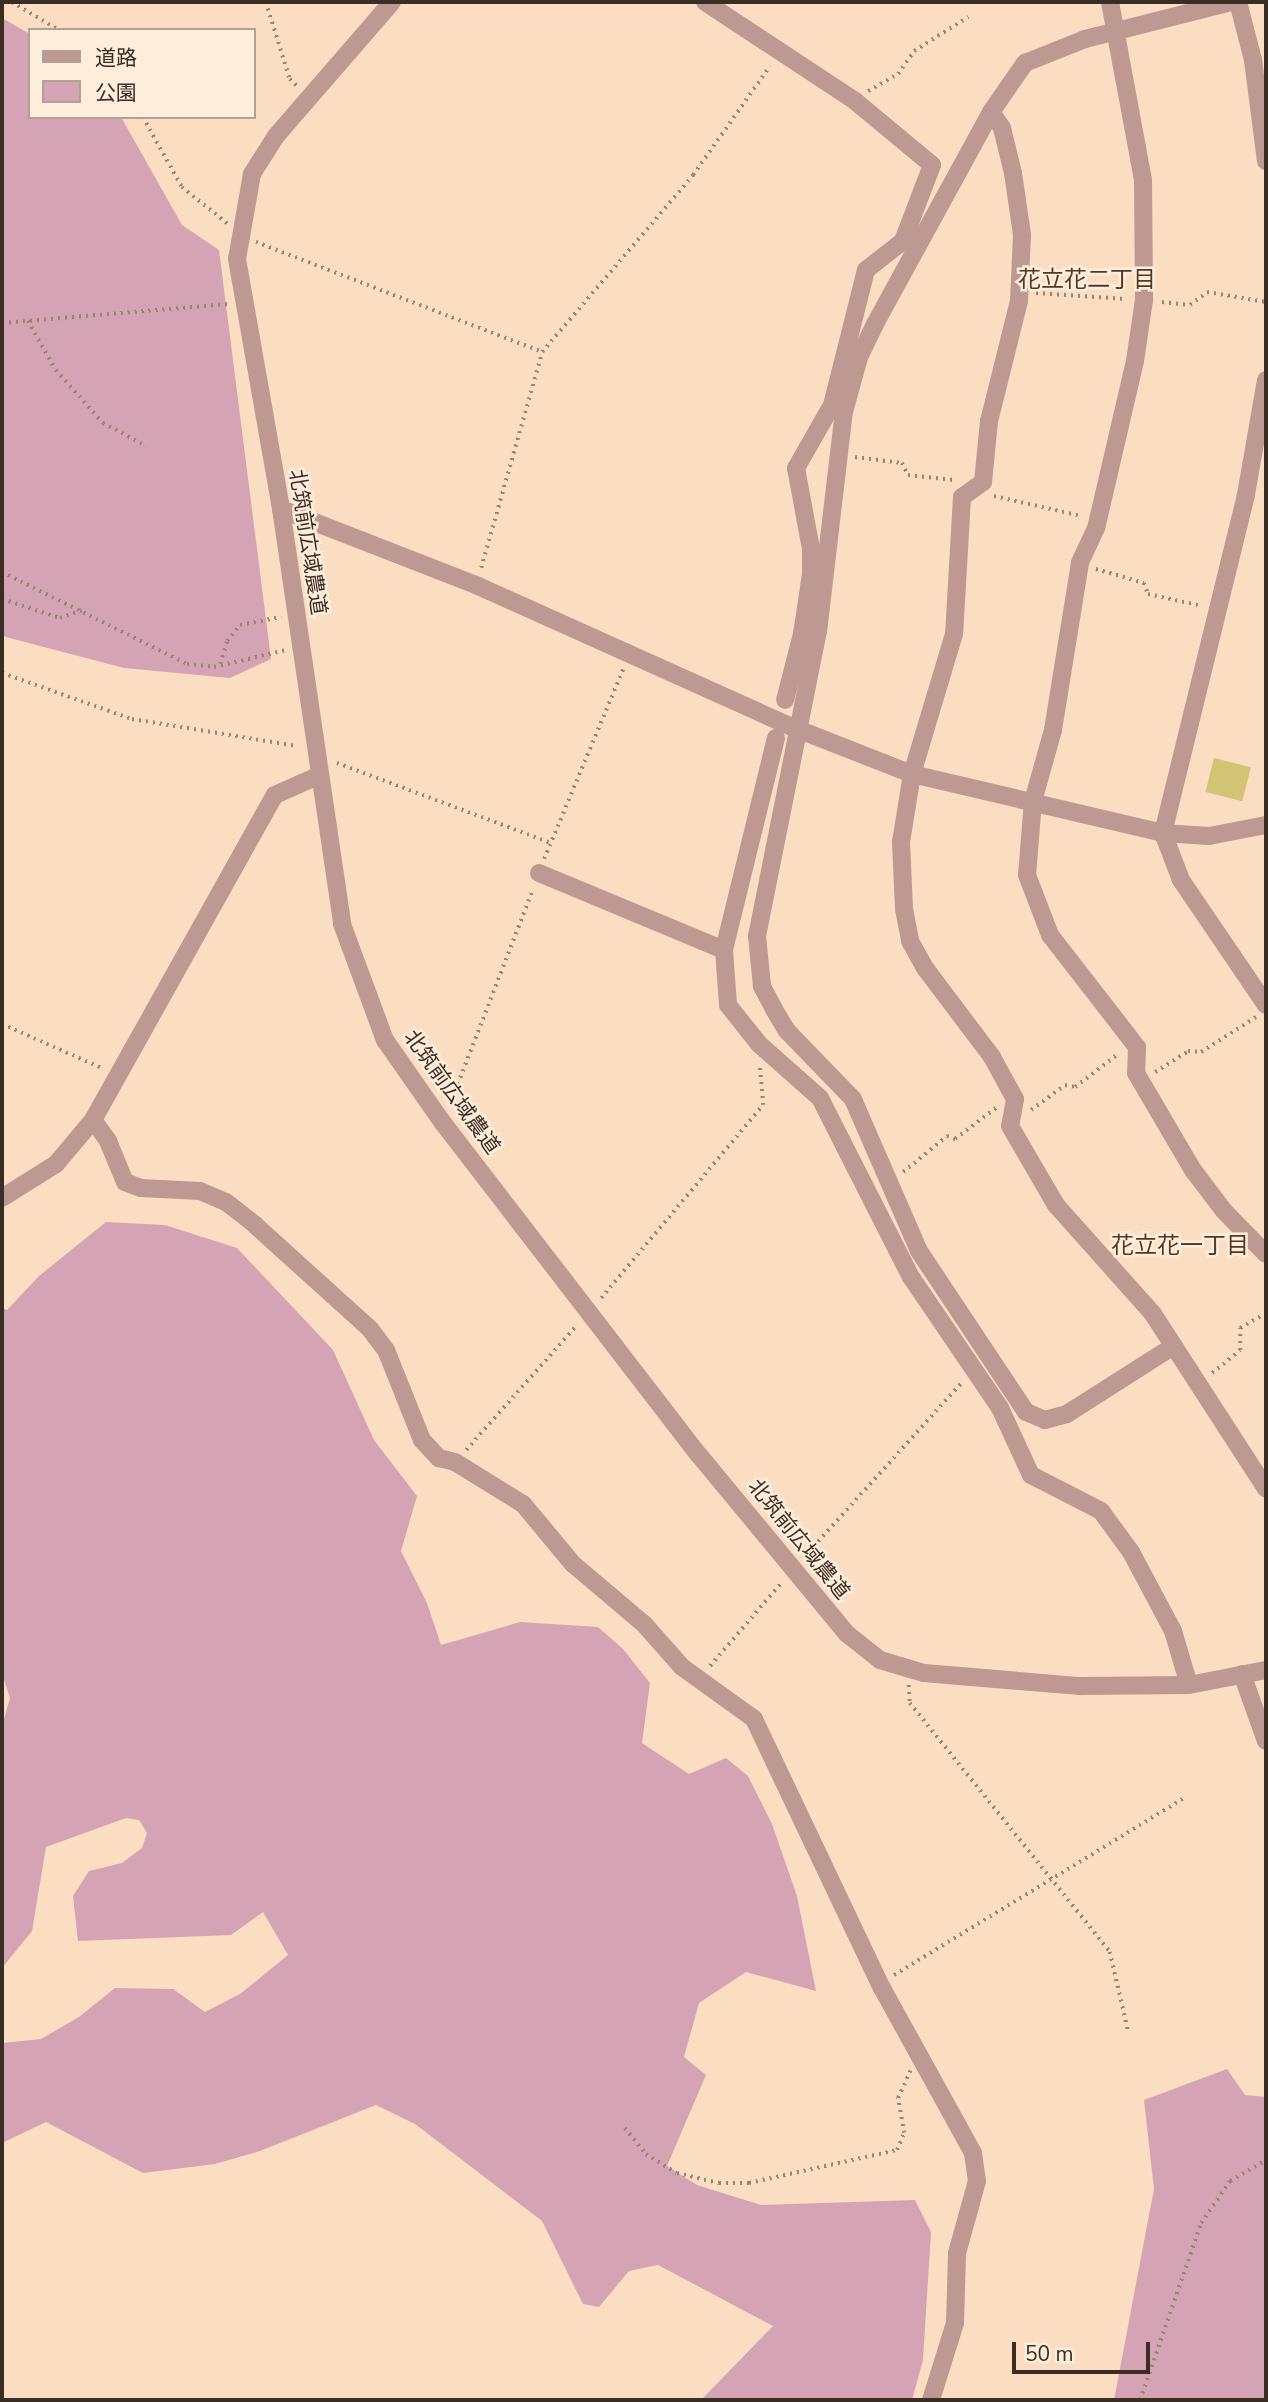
<!DOCTYPE html>
<html>
<head>
<meta charset="utf-8">
<style>
  body { margin:0 }
  #map { position:relative; width:1268px; height:2402px; overflow:hidden; background:#fbddc2; font-family:"Nunito Sans","Noto Sans JP",sans-serif }
  div>[style] { position:absolute }
  [style*='--x'] { left:calc(var(--x)*1px); top:calc(var(--y)*1px); width:calc(var(--w)*1px); rotate:calc(var(--a)*1deg) }
  .green>* { inset:0; background:#d4a4b4 }
  .building>* { inset:0; background:#d2c375; transform-origin:0 0 }
  .path>* { height:3.5px; margin-top:-1.75px; transform-origin:0; background:repeating-linear-gradient(90deg,#988471 0 2px,transparent 0 7px) }
  .minor>* { height:18px; margin:-9px; padding:0 9px; transform-origin:9px; border-radius:9px; background:#bd9992 }
  span { translate:-50% -50%; white-space:nowrap; text-align:center; line-height:1.15; -webkit-text-stroke:5px #ffeddc; paint-order:stroke }
  .street-label { font-size:21px; color:#3a2e24 }
  .neighbourhood-label { font-size:23px; color:#503821 }
  .frame { position:absolute; inset:0; border:4px solid #3a2e24; pointer-events:none }
  .legend { position:absolute; left:28px; top:28px; width:228px; height:91px; box-sizing:border-box; background:#ffeddc; border:2px solid #b0a192; margin:0; padding:9px 12px; list-style:none; font-size:21px; color:#3a2e24 }
  .legend li { display:flex; align-items:center; gap:14px; height:35px }
  .legend b { width:35px; border:2px solid #b0a192 }
  .scale { position:absolute; left:1012px; top:2342px; width:138px; height:32px; box-sizing:border-box; border:4px solid #3a2e24; border-top:0; padding-left:9px; font-size:21px; line-height:24px; white-space:nowrap; color:#3a2e24; -webkit-text-stroke:5px #ffeddc; paint-order:stroke }
</style>
</head>
<body>
<div id="map">
  <div class="green">
    <div style="clip-path:polygon(2px 18px,30px 34px,30px 117px,121px 117px,182px 225px,219px 250px,271px 659px,230px 678px,124px 668px,2px 636px)"></div>
    <div style="clip-path:polygon(106px 1222px,165px 1225px,237px 1248px,333px 1350px,374px 1440px,417px 1496px,401px 1551px,427px 1603px,441px 1645px,520px 1622px,598px 1627px,623px 1649px,650px 1683px,642px 1743px,689px 1774px,726px 1758px,748px 1776px,772px 1824px,797px 1896px,816px 1991px,746px 1972px,699px 2003px,684px 2057px,706px 2075px,667px 2166px,697px 2185px,761px 2205px,915px 2200px,931px 2232px,923px 2360px,912px 2400px,701px 2400px,773px 2326px,658px 2265px,629px 2271px,599px 2307px,583px 2304px,542px 2221px,415px 2124px,376px 2105px,260px 2151px,215px 2164px,143px 2173px,46px 2122px,2px 2143px,2px 2043px,41px 2039px,79px 2017px,115px 1988px,173px 1989px,205px 2012px,240px 1994px,288px 1955px,263px 1912px,231px 1935px,78px 1941px,73px 1896px,89px 1871px,122px 1863px,142px 1848px,147px 1833px,139px 1820px,126px 1818px,46px 1847px,32px 1931px,2px 1968px,2px 1726px,10px 1698px,2px 1673px,2px 1308px,7px 1310px,39px 1276px)"></div>
    <div style="clip-path:polygon(1227px 2069px,1245px 2095px,1266px 2097px,1266px 2400px,1114px 2400px,1154px 2189px,1144px 2100px)"></div>
  </div>
  <div class="building">
    <div style="left:1214px;top:758px;width:38px;height:35px;rotate:14deg"></div>
  </div>
  <div class="path">
    <div style="--x:12;--y:2;--w:55;--a:30.8"></div>
    <div style="--x:266;--y:2;--w:81;--a:72.7"></div>
    <div style="--x:290;--y:79;--w:11;--a:45"></div>
    <div style="--x:868;--y:91;--w:34;--a:-30"></div>
    <div style="--x:898;--y:74;--w:28;--a:-55"></div>
    <div style="--x:914;--y:51;--w:64;--a:-32.2"></div>
    <div style="--x:143;--y:117;--w:80;--a:60.9"></div>
    <div style="--x:182;--y:187;--w:58;--a:38.7"></div>
    <div style="--x:256;--y:242;--w:306;--a:21"></div>
    <div style="--x:1036;--y:293;--w:90;--a:3.8"></div>
    <div style="--x:1162;--y:302;--w:28;--a:6"></div>
    <div style="--x:1190;--y:305;--w:21;--a:-37"></div>
    <div style="--x:1207;--y:292;--w:60;--a:9.6"></div>
    <div style="--x:28;--y:321;--w:56;--a:60.3"></div>
    <div style="--x:56;--y:370;--w:71;--a:48.4"></div>
    <div style="--x:103;--y:423;--w:49;--a:28.1"></div>
    <div style="--x:2;--y:323;--w:227;--a:-4.8"></div>
    <div style="--x:855;--y:457;--w:47;--a:7.3"></div>
    <div style="--x:902;--y:463;--w:13;--a:63"></div>
    <div style="--x:908;--y:475;--w:46;--a:6.2"></div>
    <div style="--x:994;--y:496;--w:89;--a:12.9"></div>
    <div style="--x:481;--y:568;--w:224;--a:-74.2"></div>
    <div style="--x:542;--y:352;--w:233;--a:-49.5"></div>
    <div style="--x:693;--y:175;--w:133;--a:-54.8"></div>
    <div style="--x:1096;--y:569;--w:50;--a:16.3"></div>
    <div style="--x:1144;--y:583;--w:12;--a:70"></div>
    <div style="--x:1148;--y:594;--w:55;--a:12.5"></div>
    <div style="--x:2;--y:572;--w:207;--a:26.4"></div>
    <div style="--x:187;--y:664;--w:27;--a:6"></div>
    <div style="--x:214;--y:667;--w:74;--a:-13.3"></div>
    <div style="--x:2;--y:599;--w:61;--a:18.1"></div>
    <div style="--x:60;--y:618;--w:23;--a:-20"></div>
    <div style="--x:220;--y:664;--w:24;--a:-73"></div>
    <div style="--x:227;--y:641;--w:21;--a:-51"></div>
    <div style="--x:240;--y:625;--w:42;--a:-11"></div>
    <div style="--x:2;--y:673;--w:138;--a:19.5"></div>
    <div style="--x:132;--y:719;--w:167;--a:9.3"></div>
    <div style="--x:337;--y:763;--w:228;--a:20.5"></div>
    <div style="--x:544;--y:859;--w:206;--a:-67.4"></div>
    <div style="--x:2;--y:1024;--w:111;--a:23.8"></div>
    <div style="--x:1155;--y:1072;--w:39;--a:-32"></div>
    <div style="--x:1188;--y:1051;--w:13;--a:4"></div>
    <div style="--x:1201;--y:1052;--w:65;--a:-32.5"></div>
    <div style="--x:450;--y:1104;--w:230;--a:-68.9"></div>
    <div style="--x:1031;--y:1110;--w:42;--a:-36.3"></div>
    <div style="--x:1065;--y:1085;--w:10;--a:11"></div>
    <div style="--x:1075;--y:1087;--w:54;--a:-37.5"></div>
    <div style="--x:903;--y:1172;--w:57;--a:-39.3"></div>
    <div style="--x:947;--y:1136;--w:9;--a:21"></div>
    <div style="--x:955;--y:1139;--w:53;--a:-37.3"></div>
    <div style="--x:601;--y:1298;--w:252;--a:-50"></div>
    <div style="--x:763;--y:1105;--w:38;--a:-95"></div>
    <div style="--x:1212;--y:1373;--w:36;--a:-39"></div>
    <div style="--x:1240;--y:1350;--w:22;--a:-90"></div>
    <div style="--x:1240;--y:1328;--w:30;--a:-30"></div>
    <div style="--x:466;--y:1450;--w:167;--a:-48.4"></div>
    <div style="--x:804;--y:1557;--w:237;--a:-47.9"></div>
    <div style="--x:710;--y:1666;--w:111;--a:-49.4"></div>
    <div style="--x:909;--y:1685;--w:18;--a:87"></div>
    <div style="--x:910;--y:1703;--w:319;--a:51.2"></div>
    <div style="--x:1110;--y:1952;--w:80;--a:77"></div>
    <div style="--x:894;--y:1975;--w:338;--a:-31.4"></div>
    <div style="--x:625;--y:2128;--w:33;--a:51"></div>
    <div style="--x:646;--y:2154;--w:36;--a:32"></div>
    <div style="--x:677;--y:2173;--w:43;--a:13.4"></div>
    <div style="--x:719;--y:2183;--w:30;--a:0"></div>
    <div style="--x:749;--y:2183;--w:152;--a:-12.6"></div>
    <div style="--x:897;--y:2150;--w:18;--a:-68"></div>
    <div style="--x:904;--y:2133;--w:36;--a:-100"></div>
    <div style="--x:898;--y:2098;--w:30;--a:-66"></div>
    <div style="--x:1140;--y:2400;--w:187;--a:-71"></div>
    <div style="--x:1201;--y:2223;--w:51;--a:-55.4"></div>
    <div style="--x:1230;--y:2181;--w:42;--a:-30.3"></div>
  </div>
  <div class="minor">
    <div style="--x:392;--y:2;--w:177;--a:130.9"></div>
    <div style="--x:276;--y:136;--w:45;--a:122.3"></div>
    <div style="--x:252;--y:174;--w:86;--a:100"></div>
    <div style="--x:237;--y:259;--w:254;--a:80"></div>
    <div style="--x:281;--y:509;--w:419;--a:81.6"></div>
    <div style="--x:342;--y:924;--w:124;--a:69.7"></div>
    <div style="--x:385;--y:1040;--w:101;--a:55.1"></div>
    <div style="--x:443;--y:1123;--w:419;--a:52.4"></div>
    <div style="--x:699;--y:1455;--w:231;--a:50.4"></div>
    <div style="--x:846;--y:1633;--w:43;--a:38.5"></div>
    <div style="--x:880;--y:1660;--w:46;--a:16.5"></div>
    <div style="--x:924;--y:1673;--w:157;--a:4.8"></div>
    <div style="--x:1080;--y:1686;--w:109;--a:-0.5"></div>
    <div style="--x:1189;--y:1685;--w:78;--a:-11"></div>
    <div style="--x:705;--y:2;--w:180;--a:33.4"></div>
    <div style="--x:855;--y:101;--w:100;--a:39.7"></div>
    <div style="--x:932;--y:165;--w:81;--a:110.9"></div>
    <div style="--x:903;--y:241;--w:47;--a:141.9"></div>
    <div style="--x:866;--y:270;--w:139;--a:104.1"></div>
    <div style="--x:832;--y:405;--w:73;--a:119.7"></div>
    <div style="--x:796;--y:468;--w:82;--a:79.5"></div>
    <div style="--x:811;--y:549;--w:25;--a:90"></div>
    <div style="--x:811;--y:574;--w:61;--a:98.5"></div>
    <div style="--x:802;--y:634;--w:68;--a:104.4"></div>
    <div style="--x:1110;--y:2;--w:181;--a:79.5"></div>
    <div style="--x:1143;--y:180;--w:120;--a:89.5"></div>
    <div style="--x:1144;--y:300;--w:62;--a:98.4"></div>
    <div style="--x:1135;--y:361;--w:171;--a:103.1"></div>
    <div style="--x:1096;--y:528;--w:38;--a:115"></div>
    <div style="--x:1080;--y:563;--w:169;--a:99.2"></div>
    <div style="--x:1053;--y:730;--w:74;--a:105.7"></div>
    <div style="--x:1033;--y:801;--w:74;--a:94.6"></div>
    <div style="--x:1027;--y:875;--w:64;--a:69"></div>
    <div style="--x:1050;--y:935;--w:142;--a:52.2"></div>
    <div style="--x:1137;--y:1047;--w:26;--a:92"></div>
    <div style="--x:1136;--y:1073;--w:113;--a:59.6"></div>
    <div style="--x:1193;--y:1170;--w:51;--a:52.9"></div>
    <div style="--x:1224;--y:1211;--w:60;--a:45.7"></div>
    <div style="--x:1238;--y:2;--w:60;--a:75.5"></div>
    <div style="--x:1253;--y:60;--w:102;--a:82.7"></div>
    <div style="--x:991;--y:112;--w:19;--a:55"></div>
    <div style="--x:1002;--y:128;--w:46;--a:76.3"></div>
    <div style="--x:1013;--y:173;--w:63;--a:81.7"></div>
    <div style="--x:1022;--y:235;--w:66;--a:92.6"></div>
    <div style="--x:1019;--y:301;--w:124;--a:104"></div>
    <div style="--x:989;--y:421;--w:61;--a:95.6"></div>
    <div style="--x:983;--y:482;--w:26;--a:144"></div>
    <div style="--x:962;--y:497;--w:137;--a:93.3"></div>
    <div style="--x:954;--y:634;--w:146;--a:106.7"></div>
    <div style="--x:912;--y:774;--w:69;--a:99.2"></div>
    <div style="--x:901;--y:842;--w:67;--a:87.4"></div>
    <div style="--x:904;--y:909;--w:33;--a:79"></div>
    <div style="--x:910;--y:941;--w:31;--a:61"></div>
    <div style="--x:925;--y:968;--w:111;--a:53"></div>
    <div style="--x:992;--y:1057;--w:48;--a:61.3"></div>
    <div style="--x:1015;--y:1099;--w:27;--a:100"></div>
    <div style="--x:1010;--y:1126;--w:91;--a:59.8"></div>
    <div style="--x:1056;--y:1205;--w:146;--a:48.3"></div>
    <div style="--x:1153;--y:1314;--w:208;--a:57.1"></div>
    <div style="--x:1266;--y:380;--w:117;--a:99.9"></div>
    <div style="--x:1246;--y:495;--w:348;--a:103.8"></div>
    <div style="--x:1163;--y:833;--w:50;--a:69"></div>
    <div style="--x:1181;--y:880;--w:151;--a:55.8"></div>
    <div style="--x:281;--y:509;--w:209;--a:21.3"></div>
    <div style="--x:476;--y:585;--w:352;--a:24.2"></div>
    <div style="--x:797;--y:729;--w:123;--a:21.4"></div>
    <div style="--x:912;--y:774;--w:258;--a:13.2"></div>
    <div style="--x:1163;--y:833;--w:46;--a:3.7"></div>
    <div style="--x:1209;--y:836;--w:58;--a:-10.9"></div>
    <div style="--x:776;--y:738;--w:218;--a:103.8"></div>
    <div style="--x:724;--y:950;--w:55;--a:85.8"></div>
    <div style="--x:728;--y:1005;--w:50;--a:51.5"></div>
    <div style="--x:759;--y:1044;--w:81;--a:41.5"></div>
    <div style="--x:820;--y:1098;--w:201;--a:63.1"></div>
    <div style="--x:911;--y:1277;--w:158;--a:55.8"></div>
    <div style="--x:1000;--y:1408;--w:74;--a:65.2"></div>
    <div style="--x:1031;--y:1475;--w:79;--a:27.2"></div>
    <div style="--x:1101;--y:1511;--w:51;--a:53.8"></div>
    <div style="--x:1131;--y:1552;--w:89;--a:62"></div>
    <div style="--x:1173;--y:1631;--w:56;--a:73.5"></div>
    <div style="--x:539;--y:873;--w:200;--a:22.6"></div>
    <div style="--x:93;--y:1120;--w:26;--a:54"></div>
    <div style="--x:108;--y:1141;--w:44;--a:67.5"></div>
    <div style="--x:125;--y:1182;--w:17;--a:21"></div>
    <div style="--x:141;--y:1188;--w:59;--a:2.9"></div>
    <div style="--x:200;--y:1191;--w:28;--a:23"></div>
    <div style="--x:226;--y:1202;--w:37;--a:38"></div>
    <div style="--x:255;--y:1225;--w:155;--a:42.1"></div>
    <div style="--x:370;--y:1329;--w:26;--a:53"></div>
    <div style="--x:386;--y:1350;--w:97;--a:68.2"></div>
    <div style="--x:422;--y:1440;--w:25;--a:47"></div>
    <div style="--x:439;--y:1458;--w:16;--a:14"></div>
    <div style="--x:455;--y:1462;--w:80;--a:31.7"></div>
    <div style="--x:523;--y:1504;--w:78;--a:50.2"></div>
    <div style="--x:573;--y:1564;--w:93;--a:40.2"></div>
    <div style="--x:644;--y:1624;--w:57;--a:48.5"></div>
    <div style="--x:682;--y:1667;--w:89;--a:35.8"></div>
    <div style="--x:754;--y:1719;--w:298;--a:64.6"></div>
    <div style="--x:882;--y:1988;--w:188;--a:61.1"></div>
    <div style="--x:973;--y:2153;--w:28;--a:82"></div>
    <div style="--x:977;--y:2181;--w:75;--a:105.5"></div>
    <div style="--x:957;--y:2253;--w:70;--a:91.6"></div>
    <div style="--x:955;--y:2323;--w:81;--a:107.3"></div>
    <div style="--x:2;--y:1198;--w:64;--a:-32.2"></div>
    <div style="--x:56;--y:1164;--w:57;--a:-49.9"></div>
    <div style="--x:93;--y:1120;--w:372;--a:-60.8"></div>
    <div style="--x:275;--y:795;--w:49;--a:-24"></div>
    <div style="--x:1172;--y:1347;--w:125;--a:147.5"></div>
    <div style="--x:1067;--y:1414;--w:23;--a:165"></div>
    <div style="--x:1045;--y:1420;--w:21;--a:-157"></div>
    <div style="--x:1026;--y:1412;--w:193;--a:-123.6"></div>
    <div style="--x:919;--y:1251;--w:166;--a:-113.5"></div>
    <div style="--x:853;--y:1099;--w:95;--a:-134.1"></div>
    <div style="--x:787;--y:1031;--w:26;--a:-121"></div>
    <div style="--x:774;--y:1009;--w:26;--a:-118"></div>
    <div style="--x:762;--y:986;--w:50;--a:-95.7"></div>
    <div style="--x:757;--y:936;--w:310;--a:-78.7"></div>
    <div style="--x:818;--y:632;--w:222;--a:-83.3"></div>
    <div style="--x:844;--y:412;--w:57;--a:-74.7"></div>
    <div style="--x:859;--y:357;--w:37;--a:-64"></div>
    <div style="--x:875;--y:324;--w:242;--a:-61.3"></div>
    <div style="--x:991;--y:112;--w:60;--a:-55.2"></div>
    <div style="--x:1025;--y:63;--w:65;--a:-21.8"></div>
    <div style="--x:1085;--y:39;--w:151;--a:-14.2"></div>
    <div style="--x:1242;--y:1674;--w:71;--a:70.3"></div>
  </div>
  <div class="street-label">
    <span style="left:308px;top:542px;rotate:81deg">北筑前広域農道</span>
    <span style="left:452px;top:1092px;rotate:54deg">北筑前広域農道</span>
    <span style="left:799px;top:1539px;rotate:51deg">北筑前広域農道</span>
  </div>
  <div class="neighbourhood-label">
    <span style="left:1087px;top:280px">花立花二丁目</span>
    <span style="left:1180px;top:1246px">花立花一丁目</span>
  </div>
  <div class="frame"></div>
  <ul class="legend">
  <li><b style="height:9px;background:#bd9992"></b>道路</li>
  <li><b style="height:19px;background:#d4a4b4"></b>公園</li>
  </ul>
  <div class="scale">50 m</div>
</div>
</body>
</html>
